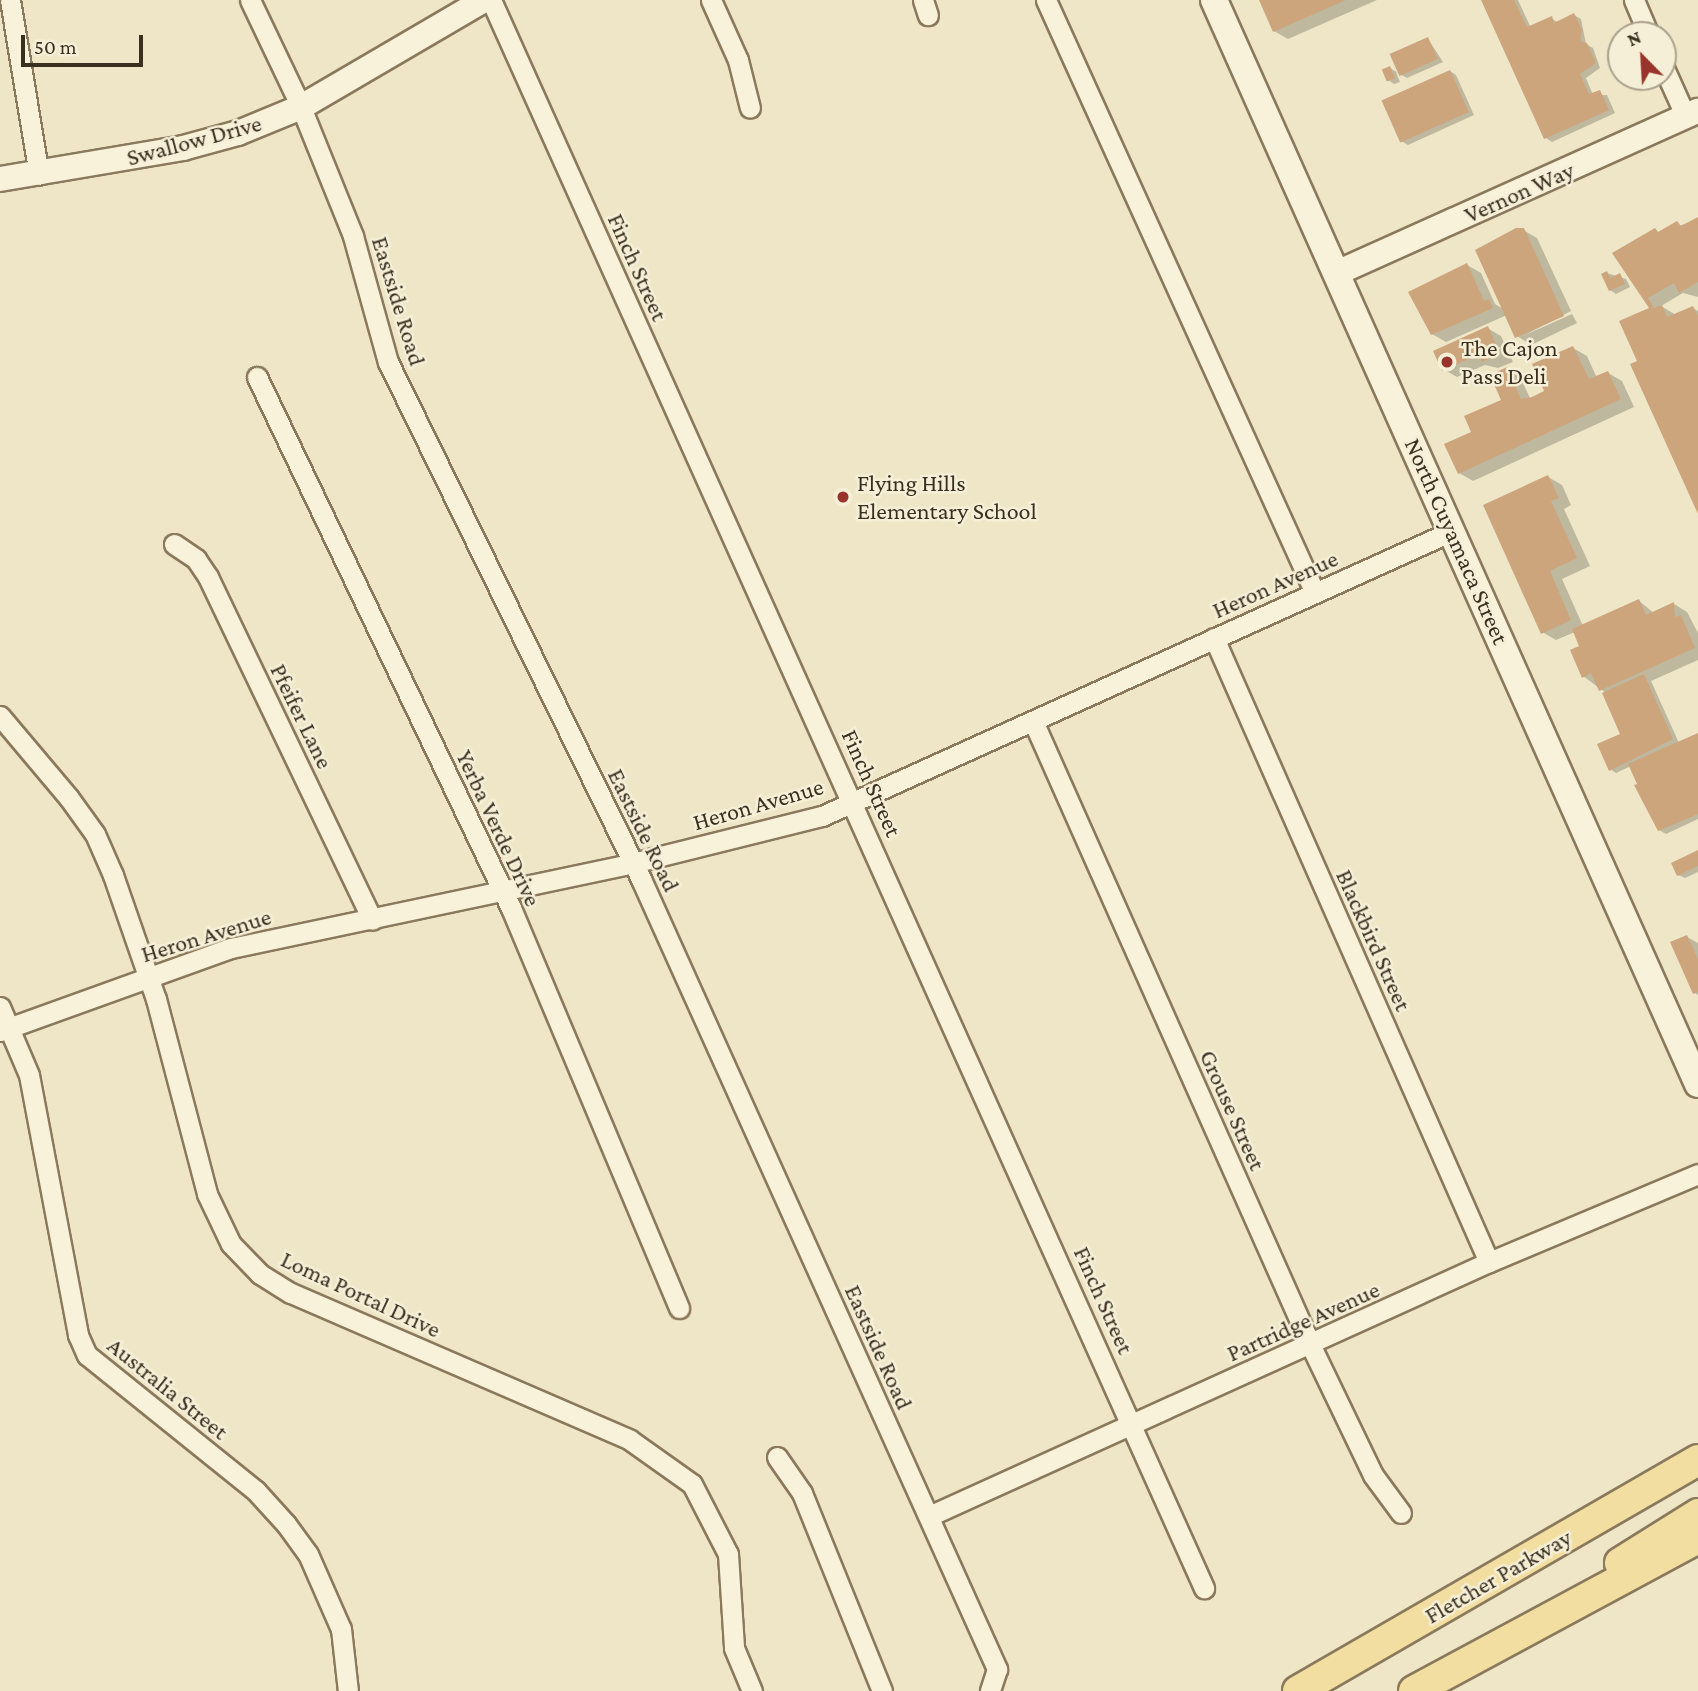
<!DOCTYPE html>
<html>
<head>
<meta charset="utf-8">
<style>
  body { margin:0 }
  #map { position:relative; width:1698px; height:1691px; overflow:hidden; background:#eee6c7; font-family:"Crimson Pro",serif }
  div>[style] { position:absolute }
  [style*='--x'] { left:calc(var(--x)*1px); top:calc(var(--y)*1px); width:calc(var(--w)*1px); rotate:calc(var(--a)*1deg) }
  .shadow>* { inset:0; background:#0003 }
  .building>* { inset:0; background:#cca57d; transform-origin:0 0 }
  .roads { filter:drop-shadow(2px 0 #8a795c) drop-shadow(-2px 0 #8a795c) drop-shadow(0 2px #8a795c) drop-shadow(0 -2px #8a795c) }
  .minor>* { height:19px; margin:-9.5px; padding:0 9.5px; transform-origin:9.5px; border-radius:9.5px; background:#f9f2db }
  .tertiary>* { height:24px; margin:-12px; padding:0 12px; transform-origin:12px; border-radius:12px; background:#f9f2db }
  .secondary>* { height:26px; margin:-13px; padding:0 13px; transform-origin:13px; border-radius:13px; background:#f9f2db }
  .primary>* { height:30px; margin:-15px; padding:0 15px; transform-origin:15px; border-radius:15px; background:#f1dea0 }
  .dots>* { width:19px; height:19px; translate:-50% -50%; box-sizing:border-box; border:4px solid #f6efd7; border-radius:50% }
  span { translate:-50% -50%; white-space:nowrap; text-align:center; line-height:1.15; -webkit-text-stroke:5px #f6efd7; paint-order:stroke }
  .street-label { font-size:24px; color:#3b2f20 }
  .poi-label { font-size:24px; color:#3b2f20 }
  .left { translate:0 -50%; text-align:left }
  .north { position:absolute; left:1607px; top:21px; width:70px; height:70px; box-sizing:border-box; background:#f6efd7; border:2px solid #aba28e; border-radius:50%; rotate:336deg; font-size:19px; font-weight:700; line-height:28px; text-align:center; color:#3b2f20 }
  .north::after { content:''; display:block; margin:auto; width:24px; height:32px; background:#99342c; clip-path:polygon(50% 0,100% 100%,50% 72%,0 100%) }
  .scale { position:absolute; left:21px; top:35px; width:122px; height:32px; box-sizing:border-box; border:4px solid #3b2f20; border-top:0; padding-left:9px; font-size:21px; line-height:24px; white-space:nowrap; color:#3b2f20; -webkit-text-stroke:5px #f6efd7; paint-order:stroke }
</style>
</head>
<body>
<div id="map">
  <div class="shadow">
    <div style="clip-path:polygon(1260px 0,1377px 0,1288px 39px,1274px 31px)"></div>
    <div style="clip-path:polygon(1483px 0,1518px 0,1531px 28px,1551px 18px,1559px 23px,1574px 15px,1581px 19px,1586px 44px,1593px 48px,1600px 68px,1586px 78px,1593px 95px,1607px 95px,1615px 113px,1552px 142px,1546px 138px)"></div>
    <div style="clip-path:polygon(1428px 39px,1443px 62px,1407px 78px,1396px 72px,1400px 82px,1394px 84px,1388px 80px,1390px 68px,1400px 74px)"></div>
    <div style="clip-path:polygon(1450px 71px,1456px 75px,1474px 115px,1408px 145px,1401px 141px)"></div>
    <div style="clip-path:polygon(1698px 219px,1698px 297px,1683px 293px,1661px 306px,1676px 315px,1693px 308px,1698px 311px,1698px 507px,1639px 362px,1651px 308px,1615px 253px,1655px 230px,1660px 233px)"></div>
    <div style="clip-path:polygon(1523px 230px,1537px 238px,1571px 311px,1523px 336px,1572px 314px,1577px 323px,1531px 345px,1517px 336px,1507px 315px,1446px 342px,1432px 334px,1467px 265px,1481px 273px,1495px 304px,1505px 310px)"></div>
    <div style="clip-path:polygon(1607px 273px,1626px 279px,1630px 287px,1616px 294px,1610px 290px)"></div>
    <div style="clip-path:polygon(1487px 328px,1501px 336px,1513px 362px,1498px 368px,1485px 365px,1457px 377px,1443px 369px)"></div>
    <div style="clip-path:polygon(1573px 348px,1587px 356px,1597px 378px,1608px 373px,1622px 381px,1634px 407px,1473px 481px,1459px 473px,1474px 432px,1503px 401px,1506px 369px,1520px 377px,1530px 398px,1546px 392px)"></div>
    <div style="clip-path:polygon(1548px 477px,1562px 485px,1571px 505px,1564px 509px,1590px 566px,1562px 579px,1583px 626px,1639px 601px,1654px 613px,1674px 604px,1687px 612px,1698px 633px,1698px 660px,1651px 681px,1679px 743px,1698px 735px,1698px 819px,1666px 834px,1659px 830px,1631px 766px,1616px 773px,1610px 769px,1622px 735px,1606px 693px,1583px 676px,1581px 647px,1575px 632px,1556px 640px,1542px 632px)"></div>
    <div style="clip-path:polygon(1698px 852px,1698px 872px,1685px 878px,1678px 875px)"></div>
    <div style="clip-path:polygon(1687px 937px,1698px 943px,1698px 995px,1695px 993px)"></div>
  </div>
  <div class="building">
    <div style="clip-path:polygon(1259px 0,1346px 0,1273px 32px)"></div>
    <div style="clip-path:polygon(1481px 0,1514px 0,1527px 27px,1552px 16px,1554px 23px,1574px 13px,1582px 30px,1580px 41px,1587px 43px,1596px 63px,1580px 74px,1589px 94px,1600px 90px,1609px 110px,1544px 139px)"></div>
    <div style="left:1428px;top:37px;width:24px;height:42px;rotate:66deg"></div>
    <div style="left:1390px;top:66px;width:13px;height:9px;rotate:67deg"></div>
    <div style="left:1450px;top:70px;width:46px;height:75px;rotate:66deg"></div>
    <div style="clip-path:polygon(1698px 217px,1698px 282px,1679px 293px,1674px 283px,1648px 298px,1654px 308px,1662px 305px,1667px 317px,1693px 306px,1698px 316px,1698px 514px,1630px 364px,1637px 361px,1619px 321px,1649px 308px,1612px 253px,1655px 228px,1658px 232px,1677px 221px,1681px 226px)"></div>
    <div style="clip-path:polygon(1516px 228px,1524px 228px,1564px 316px,1515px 338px,1475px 250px)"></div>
    <div style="clip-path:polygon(1467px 263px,1484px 301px,1489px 299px,1493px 308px,1431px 335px,1408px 292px)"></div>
    <div style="clip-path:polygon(1607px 271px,1610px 278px,1620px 273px,1625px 284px,1609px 291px,1601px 274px)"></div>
    <div style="clip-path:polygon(1488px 326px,1500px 354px,1482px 362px,1480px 356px,1471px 358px,1442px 371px,1433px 351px)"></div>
    <div style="clip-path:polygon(1573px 346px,1589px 379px,1608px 371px,1621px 399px,1458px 474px,1444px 444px,1471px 432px,1464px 416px,1501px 400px,1490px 375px,1507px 367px,1521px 399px,1532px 397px,1544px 391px,1532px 364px)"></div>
    <div style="clip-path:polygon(1548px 475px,1559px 498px,1551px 501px,1577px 558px,1550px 571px,1571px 620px,1541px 634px,1483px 505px)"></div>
    <div style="clip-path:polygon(1639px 599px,1646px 615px,1674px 602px,1675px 617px,1681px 615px,1695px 648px,1599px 691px,1591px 673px,1582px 678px,1570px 650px,1579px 646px,1572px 629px)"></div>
    <div style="clip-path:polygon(1644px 674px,1673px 739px,1609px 771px,1597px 744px,1620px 734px,1602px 693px)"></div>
    <div style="clip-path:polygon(1698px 733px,1698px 814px,1658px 831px,1634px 785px,1637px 784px,1628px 764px)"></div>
    <div style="clip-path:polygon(1698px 850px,1698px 866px,1677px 876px,1671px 863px)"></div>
    <div style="clip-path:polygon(1687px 935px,1698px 959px,1698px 992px,1693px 994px,1670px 942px)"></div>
  </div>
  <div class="roads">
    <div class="minor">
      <div style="--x:10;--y:0;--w:177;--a:80.6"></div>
      <div style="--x:250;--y:0;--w:119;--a:64.5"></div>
      <div style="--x:301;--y:107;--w:139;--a:68"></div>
      <div style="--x:353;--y:236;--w:131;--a:74.5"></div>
      <div style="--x:388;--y:362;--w:576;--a:63.92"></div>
      <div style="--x:641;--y:879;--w:867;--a:65.74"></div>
      <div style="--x:997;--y:1669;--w:23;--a:108"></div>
      <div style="--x:491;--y:0;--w:1741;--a:65.82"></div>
      <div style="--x:711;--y:0;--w:66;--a:65.8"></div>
      <div style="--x:738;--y:60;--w:49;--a:76"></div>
      <div style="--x:923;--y:0;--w:16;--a:72"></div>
      <div style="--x:1046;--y:0;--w:651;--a:65.6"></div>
      <div style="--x:1634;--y:0;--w:38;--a:67"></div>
      <div style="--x:1663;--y:66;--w:56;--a:65.7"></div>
      <div style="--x:257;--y:377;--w:589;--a:64.44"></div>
      <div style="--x:511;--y:908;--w:434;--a:67.2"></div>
      <div style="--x:174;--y:544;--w:27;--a:34"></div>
      <div style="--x:196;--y:559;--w:22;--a:56"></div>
      <div style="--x:208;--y:577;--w:380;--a:64.4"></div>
      <div style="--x:1214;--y:638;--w:682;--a:66.22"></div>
      <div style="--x:0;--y:716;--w:107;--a:49.9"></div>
      <div style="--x:69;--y:798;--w:44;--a:54.2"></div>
      <div style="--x:95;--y:834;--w:45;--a:66.3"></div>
      <div style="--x:113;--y:875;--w:131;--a:70.9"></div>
      <div style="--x:156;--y:999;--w:202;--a:75.3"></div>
      <div style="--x:207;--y:1194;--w:55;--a:64.4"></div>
      <div style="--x:231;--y:1244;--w:42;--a:46"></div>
      <div style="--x:260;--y:1274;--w:36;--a:32"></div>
      <div style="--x:291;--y:1293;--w:369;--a:23.4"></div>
      <div style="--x:630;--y:1440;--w:76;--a:35.4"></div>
      <div style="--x:692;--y:1484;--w:79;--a:62.8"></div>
      <div style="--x:728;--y:1554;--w:94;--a:86.3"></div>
      <div style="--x:734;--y:1648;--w:47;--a:67.3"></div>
      <div style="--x:1033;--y:721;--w:684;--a:66.02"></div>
      <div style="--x:1311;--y:1346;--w:143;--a:64.3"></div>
      <div style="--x:1373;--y:1475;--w:47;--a:53.6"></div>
      <div style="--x:0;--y:1007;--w:74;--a:66.9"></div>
      <div style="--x:29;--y:1075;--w:265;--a:79.3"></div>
      <div style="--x:78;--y:1335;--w:22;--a:66"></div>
      <div style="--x:87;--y:1355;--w:217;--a:38.8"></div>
      <div style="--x:256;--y:1491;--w:45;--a:47.7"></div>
      <div style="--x:286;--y:1524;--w:37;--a:54"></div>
      <div style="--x:308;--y:1554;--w:82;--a:66.3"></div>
      <div style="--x:341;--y:1629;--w:62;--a:83.6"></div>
      <div style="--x:0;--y:1031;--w:245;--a:-19.8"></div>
      <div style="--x:231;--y:948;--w:411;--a:-11.9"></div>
      <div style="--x:633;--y:863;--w:195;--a:-14"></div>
      <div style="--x:822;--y:816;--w:691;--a:-24.34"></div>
      <div style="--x:777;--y:1457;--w:44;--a:55.2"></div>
      <div style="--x:802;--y:1493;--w:214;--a:68"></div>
      <div style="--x:929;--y:1516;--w:615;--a:-24.4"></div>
      <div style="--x:1489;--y:1262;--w:227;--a:-22.8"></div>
    </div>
    <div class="tertiary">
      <div style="--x:0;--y:179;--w:186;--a:-9.6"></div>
      <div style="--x:183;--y:148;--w:57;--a:-15.3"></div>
      <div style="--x:238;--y:133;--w:68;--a:-22.4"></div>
      <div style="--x:301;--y:107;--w:212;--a:-30.3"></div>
      <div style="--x:1339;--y:272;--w:393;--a:-24.2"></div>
    </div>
    <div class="secondary">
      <div style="--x:1214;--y:0;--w:1187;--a:65.94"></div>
    </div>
    <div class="primary">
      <div style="--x:1620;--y:1563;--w:92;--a:-32.1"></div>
      <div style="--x:1298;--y:1691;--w:462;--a:-30"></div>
      <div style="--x:1414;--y:1691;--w:323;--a:-28.3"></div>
    </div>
  </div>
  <div class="dots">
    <div style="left:1447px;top:362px;background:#99342c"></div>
    <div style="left:843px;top:497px;background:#99342c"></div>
  </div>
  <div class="street-label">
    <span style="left:194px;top:140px;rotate:-15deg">Swallow Drive</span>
    <span style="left:1519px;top:192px;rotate:-24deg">Vernon Way</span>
    <span style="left:638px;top:267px;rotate:66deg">Finch Street</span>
    <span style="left:399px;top:301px;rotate:73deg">Eastside Road</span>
    <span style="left:1457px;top:541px;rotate:66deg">North Cuyamaca Street</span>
    <span style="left:1275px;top:584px;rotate:-24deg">Heron Avenue</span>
    <span style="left:302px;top:716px;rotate:64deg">Pfeifer Lane</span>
    <span style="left:872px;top:783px;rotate:66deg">Finch Street</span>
    <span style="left:758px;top:804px;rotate:-16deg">Heron Avenue</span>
    <span style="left:499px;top:828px;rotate:65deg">Yerba Verde Drive</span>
    <span style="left:644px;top:830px;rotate:64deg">Eastside Road</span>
    <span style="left:206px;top:935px;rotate:-17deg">Heron Avenue</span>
    <span style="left:1374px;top:940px;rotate:66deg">Blackbird Street</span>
    <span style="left:1233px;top:1110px;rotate:66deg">Grouse Street</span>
    <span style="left:361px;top:1294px;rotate:25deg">Loma Portal Drive</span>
    <span style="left:1104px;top:1300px;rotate:66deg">Finch Street</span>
    <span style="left:1303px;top:1321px;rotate:-24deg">Partridge Avenue</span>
    <span style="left:879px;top:1347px;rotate:66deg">Eastside Road</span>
    <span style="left:168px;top:1388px;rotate:39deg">Australia Street</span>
    <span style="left:1498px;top:1576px;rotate:-30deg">Fletcher Parkway</span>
  </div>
  <div class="poi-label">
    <span class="left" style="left:1461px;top:362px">The Cajon<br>Pass Deli</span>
    <span class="left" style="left:857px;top:497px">Flying Hills<br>Elementary School</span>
  </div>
  <div class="north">N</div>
  <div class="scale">50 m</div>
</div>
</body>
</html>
